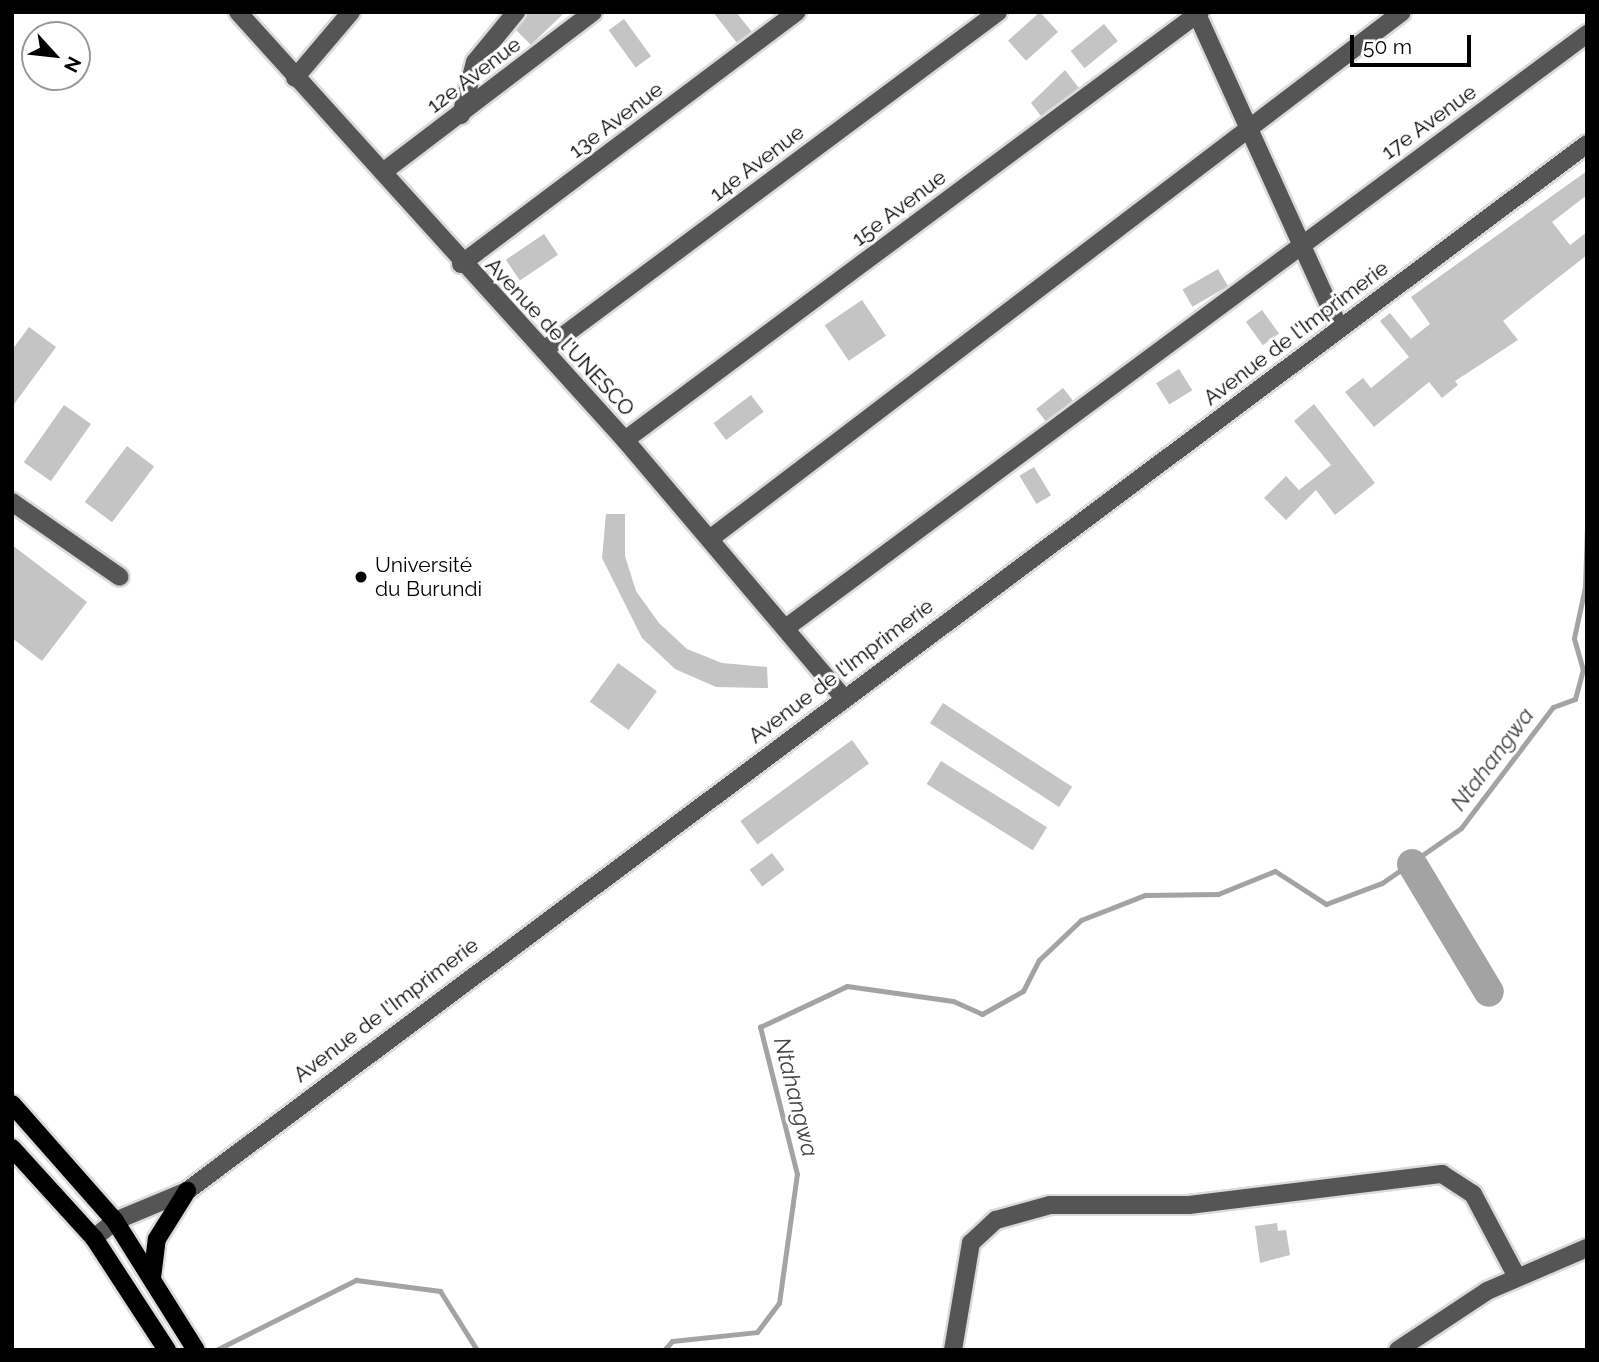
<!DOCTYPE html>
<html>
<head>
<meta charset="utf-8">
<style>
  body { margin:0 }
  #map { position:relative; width:1599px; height:1362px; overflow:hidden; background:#fff; font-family:Raleway,sans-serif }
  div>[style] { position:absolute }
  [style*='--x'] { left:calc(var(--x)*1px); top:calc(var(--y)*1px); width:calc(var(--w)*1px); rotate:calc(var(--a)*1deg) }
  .stream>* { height:5px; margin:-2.5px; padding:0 2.5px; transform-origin:2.5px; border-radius:2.5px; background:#a3a3a3 }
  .river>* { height:30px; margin:-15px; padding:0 15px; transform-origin:15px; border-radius:15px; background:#a3a3a3 }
  .building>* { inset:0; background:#c4c4c4; transform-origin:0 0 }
  .roads { filter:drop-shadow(2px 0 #dbdbdb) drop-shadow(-2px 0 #dbdbdb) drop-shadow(0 2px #dbdbdb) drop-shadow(0 -2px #dbdbdb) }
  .minor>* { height:18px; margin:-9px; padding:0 9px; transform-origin:9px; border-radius:9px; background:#555 }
  .major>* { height:18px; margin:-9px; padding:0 9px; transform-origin:9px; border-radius:9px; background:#000 }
  .dots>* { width:19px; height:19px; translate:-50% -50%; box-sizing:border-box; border:4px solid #fff; border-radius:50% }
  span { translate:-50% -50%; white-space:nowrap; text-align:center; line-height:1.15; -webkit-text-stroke:6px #fff; paint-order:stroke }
  .street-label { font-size:21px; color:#000 }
  .poi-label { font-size:21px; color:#000 }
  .left { translate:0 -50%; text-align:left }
  .water-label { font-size:23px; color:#444; font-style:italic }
  .frame { position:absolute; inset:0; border:14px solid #000; pointer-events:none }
  .north { position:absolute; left:21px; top:21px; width:70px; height:70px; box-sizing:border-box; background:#fff; border:2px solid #999; border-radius:50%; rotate:117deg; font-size:19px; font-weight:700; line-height:28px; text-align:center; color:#000 }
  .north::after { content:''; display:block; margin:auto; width:24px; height:32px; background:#000; clip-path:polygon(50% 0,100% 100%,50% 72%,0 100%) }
  .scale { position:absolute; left:1350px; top:35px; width:121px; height:32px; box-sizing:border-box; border:4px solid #000; border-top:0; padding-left:9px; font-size:21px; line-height:24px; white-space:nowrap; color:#000; -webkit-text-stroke:5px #fff; paint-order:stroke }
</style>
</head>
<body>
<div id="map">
  <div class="stream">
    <div style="--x:216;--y:1350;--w:157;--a:-26.6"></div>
    <div style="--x:356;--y:1280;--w:85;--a:7.5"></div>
    <div style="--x:440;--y:1291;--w:70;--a:57.9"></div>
    <div style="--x:664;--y:1350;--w:12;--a:-48"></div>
    <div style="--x:672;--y:1341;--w:85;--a:-6"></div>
    <div style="--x:757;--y:1332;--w:36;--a:-53"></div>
    <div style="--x:779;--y:1303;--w:130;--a:-82.1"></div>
    <div style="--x:797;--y:1174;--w:152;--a:-104.1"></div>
    <div style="--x:760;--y:1027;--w:96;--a:-25.2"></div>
    <div style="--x:847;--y:986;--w:107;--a:8.1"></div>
    <div style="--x:953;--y:1001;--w:32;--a:24"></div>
    <div style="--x:982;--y:1014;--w:47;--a:-29.3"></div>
    <div style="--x:1023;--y:991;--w:35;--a:-63"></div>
    <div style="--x:1039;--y:960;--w:58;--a:-43.6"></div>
    <div style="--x:1081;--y:920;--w:69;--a:-21.3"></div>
    <div style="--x:1145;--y:895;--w:73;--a:-0.8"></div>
    <div style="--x:1218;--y:894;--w:61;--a:-22"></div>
    <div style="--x:1275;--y:871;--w:61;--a:32.9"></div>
    <div style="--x:1326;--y:904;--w:60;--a:-20.6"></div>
    <div style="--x:1382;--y:883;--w:96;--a:-34.8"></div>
    <div style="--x:1461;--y:828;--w:152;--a:-52.8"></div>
    <div style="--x:1553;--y:707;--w:23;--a:-20"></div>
    <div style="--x:1575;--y:699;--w:30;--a:-75"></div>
    <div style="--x:1583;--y:670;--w:33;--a:-106"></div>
    <div style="--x:1574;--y:638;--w:52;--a:-77.8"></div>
    <div style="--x:1585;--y:587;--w:59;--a:-88.1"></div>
  </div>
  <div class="river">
    <div style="--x:1412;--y:864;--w:149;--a:59"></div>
  </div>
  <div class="building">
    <div style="clip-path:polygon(527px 12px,565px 12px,531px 45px,516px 30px)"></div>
    <div style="clip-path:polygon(713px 12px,736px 12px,752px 32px,737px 43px)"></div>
    <div style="left:1040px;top:12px;width:27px;height:43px;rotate:48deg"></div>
    <div style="left:624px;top:19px;width:46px;height:19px;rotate:54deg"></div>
    <div style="left:1104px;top:24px;width:22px;height:43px;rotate:51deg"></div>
    <div style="clip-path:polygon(1065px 70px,1079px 88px,1041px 116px,1031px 103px)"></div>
    <div style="clip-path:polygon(1587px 171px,1587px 195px,1552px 222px,1570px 245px,1587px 232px,1587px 255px,1503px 321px,1518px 340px,1455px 381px,1458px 385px,1442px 398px,1429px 382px,1374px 427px,1345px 392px,1363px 378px,1371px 388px,1409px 357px,1380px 321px,1390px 313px,1411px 339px,1430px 324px,1411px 297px)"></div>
    <div style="left:544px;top:234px;width:25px;height:46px;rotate:56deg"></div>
    <div style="left:1218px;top:269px;width:20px;height:41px;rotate:60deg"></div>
    <div style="left:862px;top:300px;width:43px;height:45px;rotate:56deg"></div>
    <div style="left:1262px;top:310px;width:29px;height:20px;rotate:54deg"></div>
    <div style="clip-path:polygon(29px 327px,56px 347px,12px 407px,12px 350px)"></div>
    <div style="left:1179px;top:369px;width:25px;height:27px;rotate:58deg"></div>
    <div style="left:1063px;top:388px;width:16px;height:34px;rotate:52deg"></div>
    <div style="left:751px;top:395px;width:21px;height:47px;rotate:53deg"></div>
    <div style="clip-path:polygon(1314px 404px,1375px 483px,1335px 515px,1316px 490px,1286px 520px,1264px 498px,1286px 476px,1299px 490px,1331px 465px,1294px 421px)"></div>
    <div style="left:64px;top:405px;width:33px;height:70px;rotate:35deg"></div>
    <div style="left:127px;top:446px;width:34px;height:70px;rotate:37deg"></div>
    <div style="left:1034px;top:467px;width:33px;height:17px;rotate:59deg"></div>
    <div style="clip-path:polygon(606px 514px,625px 514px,625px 556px,636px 591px,659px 623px,687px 649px,722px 663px,767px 667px,768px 688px,716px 687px,675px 669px,642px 638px,602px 558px)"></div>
    <div style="clip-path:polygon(12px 545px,87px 602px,42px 661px,12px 638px)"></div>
    <div style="left:618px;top:663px;width:48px;height:48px;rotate:36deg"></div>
    <div style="left:943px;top:703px;width:154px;height:24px;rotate:33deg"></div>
    <div style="left:852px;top:740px;width:29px;height:138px;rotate:54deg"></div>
    <div style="left:941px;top:761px;width:125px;height:27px;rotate:32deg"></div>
    <div style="left:772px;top:853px;width:21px;height:28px;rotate:53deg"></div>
    <div style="clip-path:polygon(1277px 1223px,1278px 1231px,1286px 1230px,1290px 1255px,1260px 1263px,1255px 1226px)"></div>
  </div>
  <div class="roads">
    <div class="minor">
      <div style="--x:238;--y:12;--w:577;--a:47.88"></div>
      <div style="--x:625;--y:440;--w:338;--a:49.7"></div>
      <div style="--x:1196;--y:12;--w:348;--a:65.6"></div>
      <div style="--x:295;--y:78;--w:87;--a:-49.7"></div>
      <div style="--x:461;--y:115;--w:55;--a:-75.2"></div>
      <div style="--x:475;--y:62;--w:65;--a:-50.6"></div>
      <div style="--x:383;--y:172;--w:264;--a:-37.3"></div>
      <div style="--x:461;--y:264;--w:420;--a:-36.9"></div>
      <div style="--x:544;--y:350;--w:566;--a:-36.67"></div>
      <div style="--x:625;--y:440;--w:717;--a:-36.66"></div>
      <div style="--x:12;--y:502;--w:131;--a:34.8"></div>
      <div style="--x:711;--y:538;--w:868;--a:-37.28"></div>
      <div style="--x:787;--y:627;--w:996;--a:-36.55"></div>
      <div style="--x:94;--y:1238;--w:27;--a:-39"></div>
      <div style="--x:115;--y:1221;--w:78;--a:-22.6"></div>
      <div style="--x:187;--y:1191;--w:1748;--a:-36.79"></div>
      <div style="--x:953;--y:1350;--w:109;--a:-80.5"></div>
      <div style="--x:971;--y:1243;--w:34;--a:-43"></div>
      <div style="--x:996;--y:1220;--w:56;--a:-15.5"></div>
      <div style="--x:1050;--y:1205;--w:139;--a:0"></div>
      <div style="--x:1189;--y:1205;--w:255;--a:-7"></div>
      <div style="--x:1442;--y:1174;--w:37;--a:33"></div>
      <div style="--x:1473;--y:1194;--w:94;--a:62.1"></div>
      <div style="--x:1398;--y:1350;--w:107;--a:-33.5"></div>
      <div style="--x:1487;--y:1291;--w:109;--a:-23.3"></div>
    </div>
    <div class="major">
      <div style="--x:12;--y:1104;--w:156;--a:48.6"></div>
      <div style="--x:115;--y:1221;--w:152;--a:57.9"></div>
      <div style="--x:12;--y:1148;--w:122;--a:47.7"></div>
      <div style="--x:94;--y:1238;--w:134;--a:56.9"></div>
      <div style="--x:152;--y:1278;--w:39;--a:-83"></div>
      <div style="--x:157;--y:1239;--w:57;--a:-58"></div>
    </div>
  </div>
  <div class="dots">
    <div style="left:361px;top:577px;background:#000"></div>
  </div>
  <div class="street-label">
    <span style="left:474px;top:75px;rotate:-37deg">12e Avenue</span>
    <span style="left:616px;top:120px;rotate:-37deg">13e Avenue</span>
    <span style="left:1429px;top:122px;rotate:-36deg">17e Avenue</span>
    <span style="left:757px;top:163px;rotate:-37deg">14e Avenue</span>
    <span style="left:899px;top:208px;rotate:-37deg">15e Avenue</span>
    <span style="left:1296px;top:333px;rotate:-37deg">Avenue de l'Imprimerie</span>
    <span style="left:560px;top:337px;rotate:47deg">Avenue de l'UNESCO</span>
    <span style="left:841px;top:671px;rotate:-37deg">Avenue de l'Imprimerie</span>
    <span style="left:386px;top:1010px;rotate:-37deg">Avenue de l'Imprimerie</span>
  </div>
  <div class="poi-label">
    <span class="left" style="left:375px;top:577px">Université<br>du Burundi</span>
  </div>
  <div class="water-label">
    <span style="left:1492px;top:759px;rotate:-53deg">Ntahangwa</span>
    <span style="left:796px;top:1097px;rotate:76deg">Ntahangwa</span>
  </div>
  <div class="frame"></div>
  <div class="north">N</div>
  <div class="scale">50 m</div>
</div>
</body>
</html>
